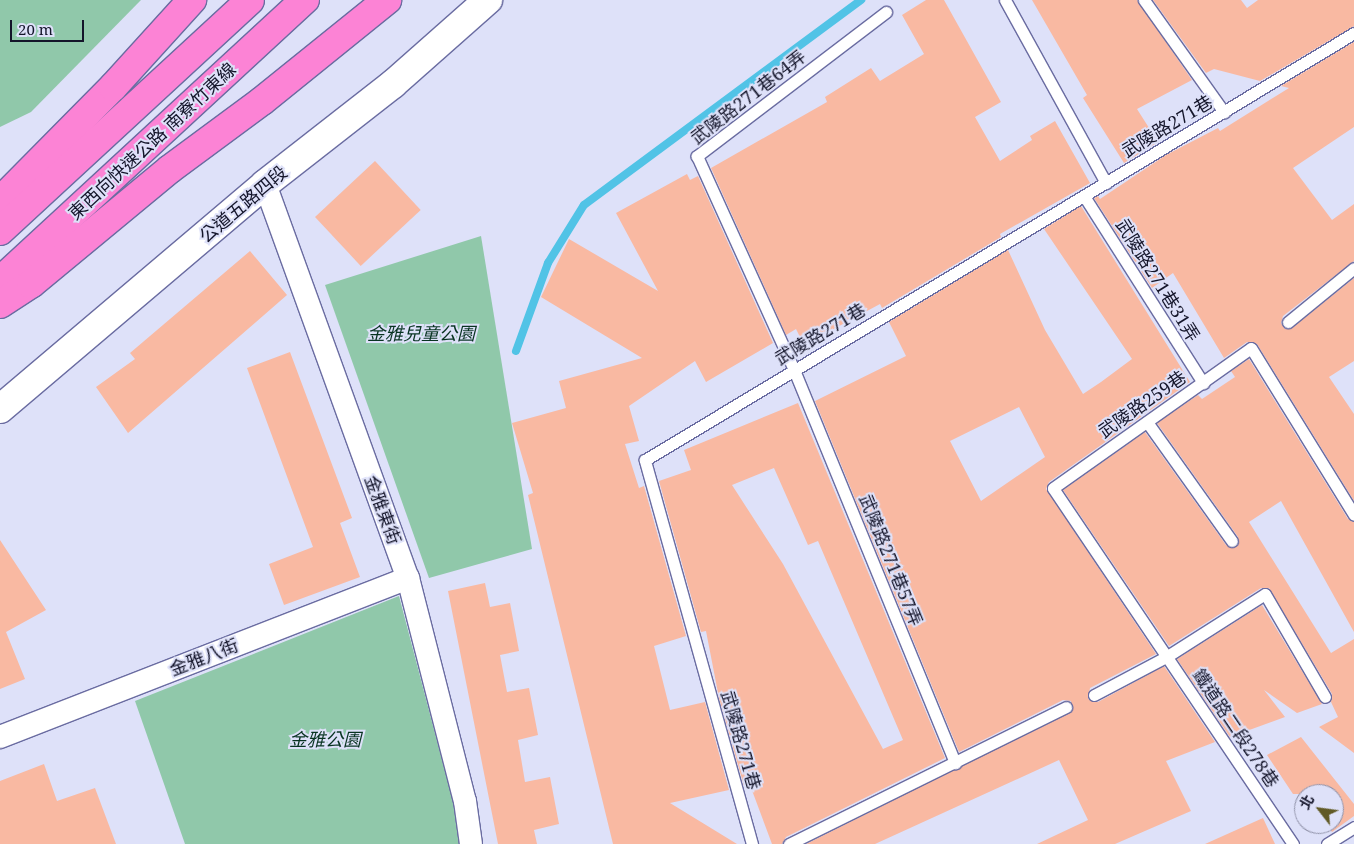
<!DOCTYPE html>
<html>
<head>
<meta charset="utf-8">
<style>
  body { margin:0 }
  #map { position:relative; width:1354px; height:844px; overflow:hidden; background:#dee1f9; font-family:"Noto Serif","Noto Sans TC",serif }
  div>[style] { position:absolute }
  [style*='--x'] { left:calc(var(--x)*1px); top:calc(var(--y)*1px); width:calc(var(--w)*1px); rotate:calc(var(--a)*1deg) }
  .green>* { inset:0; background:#90c8aa }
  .stream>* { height:8px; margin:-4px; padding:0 4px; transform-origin:4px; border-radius:4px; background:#51c3e6 }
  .building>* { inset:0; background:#f9b9a2; transform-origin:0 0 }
  .roads { filter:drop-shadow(1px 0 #6a6ca1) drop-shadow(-1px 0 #6a6ca1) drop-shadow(0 1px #6a6ca1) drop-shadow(0 -1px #6a6ca1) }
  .lane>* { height:11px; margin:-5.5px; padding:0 5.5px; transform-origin:5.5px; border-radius:5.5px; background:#fff }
  .street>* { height:22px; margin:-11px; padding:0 11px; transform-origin:11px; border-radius:11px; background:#fff }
  .secondary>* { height:28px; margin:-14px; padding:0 14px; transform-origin:14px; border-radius:14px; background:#fff }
  .highway>* { height:28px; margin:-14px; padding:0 14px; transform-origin:14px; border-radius:14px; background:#fc83d5 }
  span { translate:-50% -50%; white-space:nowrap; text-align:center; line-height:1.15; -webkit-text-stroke:4px #dee1f9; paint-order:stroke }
  .street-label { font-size:18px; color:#14152a }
  .park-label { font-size:18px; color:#083321; font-style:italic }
  .north { position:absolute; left:1294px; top:784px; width:50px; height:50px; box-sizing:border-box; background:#dee1f9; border:1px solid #8d8fa6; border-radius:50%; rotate:300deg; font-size:14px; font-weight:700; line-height:20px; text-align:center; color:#14152a }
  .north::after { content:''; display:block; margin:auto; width:18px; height:22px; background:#615a26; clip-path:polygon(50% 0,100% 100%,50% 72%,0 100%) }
  .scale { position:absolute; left:10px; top:20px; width:74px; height:22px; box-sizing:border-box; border:2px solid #14152a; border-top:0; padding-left:6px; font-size:15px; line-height:18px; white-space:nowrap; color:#14152a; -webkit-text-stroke:4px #dee1f9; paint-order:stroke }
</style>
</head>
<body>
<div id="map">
  <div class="green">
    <div style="clip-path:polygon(0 0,141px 0,31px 112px,0 127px)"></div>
    <div style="clip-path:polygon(481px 236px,532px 549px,429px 578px,325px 285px)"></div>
    <div style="clip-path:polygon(399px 596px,453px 802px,459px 844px,185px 844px,135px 701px)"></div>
  </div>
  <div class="stream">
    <div style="--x:516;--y:351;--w:94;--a:-70"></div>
    <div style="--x:548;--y:263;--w:68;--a:-58.2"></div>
    <div style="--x:584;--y:205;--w:345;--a:-36.5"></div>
  </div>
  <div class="building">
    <div style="clip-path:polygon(926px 0,944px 0,1001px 102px,975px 117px,1000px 161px,1032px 140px,1030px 136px,1055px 121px,1090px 183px,1000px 234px,1001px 237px,882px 308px,880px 304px,804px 345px,796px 329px,786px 335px,711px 168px,827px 102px,825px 97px,871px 68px,880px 81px,924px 54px,902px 15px)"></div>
    <div style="clip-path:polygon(1032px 0,1137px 0,1192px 80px,1137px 109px,1158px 142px,1124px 163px,1083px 98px,1087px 95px)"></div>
    <div style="clip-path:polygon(1153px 0,1241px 0,1247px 8px,1258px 0,1354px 0,1354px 26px,1260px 81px,1214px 69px,1206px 73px)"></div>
    <div style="clip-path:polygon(1354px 42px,1354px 127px,1293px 168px,1332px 220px,1354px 204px,1354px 261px,1283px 316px,1281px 323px,1285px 329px,1292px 328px,1354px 278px,1354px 361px,1329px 377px,1354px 414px,1354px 501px,1257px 344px,1247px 342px,1224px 358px,1173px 273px,1152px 288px,1094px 198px,1098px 196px,1100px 199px,1166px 155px,1218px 128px,1220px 131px,1289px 88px,1281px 86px)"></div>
    <div style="left:375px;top:161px;width:67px;height:82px;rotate:47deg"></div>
    <div style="clip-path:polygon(687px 174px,690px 180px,698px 176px,773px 343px,706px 382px,695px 361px,629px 406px,639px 441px,625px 444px,639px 488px,644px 486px,686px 636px,654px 646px,670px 710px,705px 702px,729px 790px,670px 803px,737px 844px,613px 844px,528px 495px,533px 493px,512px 423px,566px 408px,559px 381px,642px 358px,541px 297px,569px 239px,658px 291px,616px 213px)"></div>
    <div style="clip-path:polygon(evenodd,1081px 206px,1190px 382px,1049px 482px,1046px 489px,1156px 654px,1090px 688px,1088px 699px,1098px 702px,1164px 666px,1215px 742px,1166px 761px,1191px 811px,1115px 844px,1037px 844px,1088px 820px,1059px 760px,875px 844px,806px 844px,1072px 711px,1071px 701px,1063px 700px,959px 752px,815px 401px,906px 356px,889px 322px,1008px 250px,1045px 330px,1083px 394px,1101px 382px,1132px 359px,1044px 229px,1081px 206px,1019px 407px,1045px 457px,981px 501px,950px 441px,1019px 407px)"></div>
    <div style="clip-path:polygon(250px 251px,287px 295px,128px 433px,96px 387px,135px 359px,130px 353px)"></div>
    <div style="clip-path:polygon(290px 352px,352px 518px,340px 523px,360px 577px,284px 605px,269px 564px,313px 547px,247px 368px)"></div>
    <div style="clip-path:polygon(1249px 359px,1348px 519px,1354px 522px,1354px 632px,1281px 501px,1249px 522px,1331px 653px,1354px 639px,1354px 753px,1319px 727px,1338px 717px,1331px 702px,1332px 694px,1269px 588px,1261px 588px,1169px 646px,1063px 490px,1145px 432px,1226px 545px,1236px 547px,1238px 537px,1157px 423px,1198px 395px,1202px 399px,1235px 377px,1231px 371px)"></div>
    <div style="clip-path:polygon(evenodd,798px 403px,945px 758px,786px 837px,782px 844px,772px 844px,750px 785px,744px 786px,719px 698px,706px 631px,701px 632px,659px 481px,691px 470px,684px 450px,798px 403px,774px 468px,808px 545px,818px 541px,903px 740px,883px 749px,783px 564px,732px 485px,774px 468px)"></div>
    <div style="clip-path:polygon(0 540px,46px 610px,6px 632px,25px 679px,0 689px)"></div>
    <div style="clip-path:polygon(485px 583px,490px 607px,510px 603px,519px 651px,500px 655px,507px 692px,529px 688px,538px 735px,518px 740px,525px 782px,550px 777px,559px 824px,534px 830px,537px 844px,498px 844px,448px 591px)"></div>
    <div style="clip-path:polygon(1262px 605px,1322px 704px,1297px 713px,1264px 690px,1285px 717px,1230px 737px,1177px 659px)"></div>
    <div style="clip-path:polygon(1301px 737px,1354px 804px,1354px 816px,1332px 832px,1327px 824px,1334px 824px,1334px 794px,1293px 794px,1267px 755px)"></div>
    <div style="clip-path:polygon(44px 764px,57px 801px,95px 788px,116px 844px,0 844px,0 781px)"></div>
    <div style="clip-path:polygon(1263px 818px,1275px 844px,1205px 844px)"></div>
  </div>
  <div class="roads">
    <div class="lane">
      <div style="--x:1005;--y:0;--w:209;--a:61.1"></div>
      <div style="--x:1144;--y:0;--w:138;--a:54.5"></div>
      <div style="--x:886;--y:12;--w:238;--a:142.7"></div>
      <div style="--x:697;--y:156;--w:235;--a:65.6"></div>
      <div style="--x:794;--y:370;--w:425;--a:67.7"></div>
      <div style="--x:1084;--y:196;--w:222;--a:57.5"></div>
      <div style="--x:1288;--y:322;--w:85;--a:-39.3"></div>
      <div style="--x:1147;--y:422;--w:146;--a:54.5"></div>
      <div style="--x:1094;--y:695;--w:81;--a:-27.8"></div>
      <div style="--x:1166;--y:657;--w:117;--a:-32.5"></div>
      <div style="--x:1265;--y:594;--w:119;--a:59.8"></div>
      <div style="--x:752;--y:844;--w:399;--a:-105.6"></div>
      <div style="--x:645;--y:460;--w:828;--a:-31.06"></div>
      <div style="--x:789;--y:844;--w:309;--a:-26.3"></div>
      <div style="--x:1293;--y:844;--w:429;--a:-124"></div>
      <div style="--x:1053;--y:488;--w:242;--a:-35.3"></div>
      <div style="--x:1251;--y:348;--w:196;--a:58.3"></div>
      <div style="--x:1327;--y:844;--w:32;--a:-32"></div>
    </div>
    <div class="street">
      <div style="--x:265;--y:184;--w:419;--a:70.1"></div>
      <div style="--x:408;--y:578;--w:230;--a:75.7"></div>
      <div style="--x:465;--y:801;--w:43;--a:82.1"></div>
      <div style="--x:0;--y:737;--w:438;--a:-21.3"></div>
    </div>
    <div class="secondary">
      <div style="--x:0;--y:409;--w:348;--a:-40.3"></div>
      <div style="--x:265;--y:184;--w:162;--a:-38"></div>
      <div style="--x:393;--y:84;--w:127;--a:-41.5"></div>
    </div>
    <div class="highway">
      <div style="--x:0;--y:201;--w:161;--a:-45.3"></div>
      <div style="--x:113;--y:87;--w:118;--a:-47.8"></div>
      <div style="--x:0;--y:231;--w:340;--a:-42.7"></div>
      <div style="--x:0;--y:281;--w:415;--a:-42.7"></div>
      <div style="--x:0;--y:304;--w:37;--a:-33"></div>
      <div style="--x:31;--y:284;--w:180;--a:-39.6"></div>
      <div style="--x:170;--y:169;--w:114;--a:-36.5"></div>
      <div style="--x:262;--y:101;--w:161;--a:-38.9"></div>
    </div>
  </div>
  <div class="street-label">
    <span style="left:748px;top:97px;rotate:-38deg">武陵路271巷64弄</span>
    <span style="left:1167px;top:126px;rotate:-31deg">武陵路271巷</span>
    <span style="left:152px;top:141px;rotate:-43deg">東西向快速公路 南寮竹東線</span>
    <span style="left:243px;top:204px;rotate:-40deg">公道五路四段</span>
    <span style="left:1158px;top:280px;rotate:58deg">武陵路271巷31弄</span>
    <span style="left:820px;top:334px;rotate:-31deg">武陵路271巷</span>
    <span style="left:1142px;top:404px;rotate:-35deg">武陵路259巷</span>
    <span style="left:383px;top:510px;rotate:70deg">金雅東街</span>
    <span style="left:891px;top:560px;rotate:68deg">武陵路271巷57弄</span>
    <span style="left:204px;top:657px;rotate:-21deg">金雅八街</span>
    <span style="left:1236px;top:728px;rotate:56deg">鐵道路二段278巷</span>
    <span style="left:741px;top:740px;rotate:74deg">武陵路271巷</span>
  </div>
  <div class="park-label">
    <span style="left:421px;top:333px">金雅兒童公園</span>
    <span style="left:325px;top:739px">金雅公園</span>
  </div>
  <div class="north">北</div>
  <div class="scale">20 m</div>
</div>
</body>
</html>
